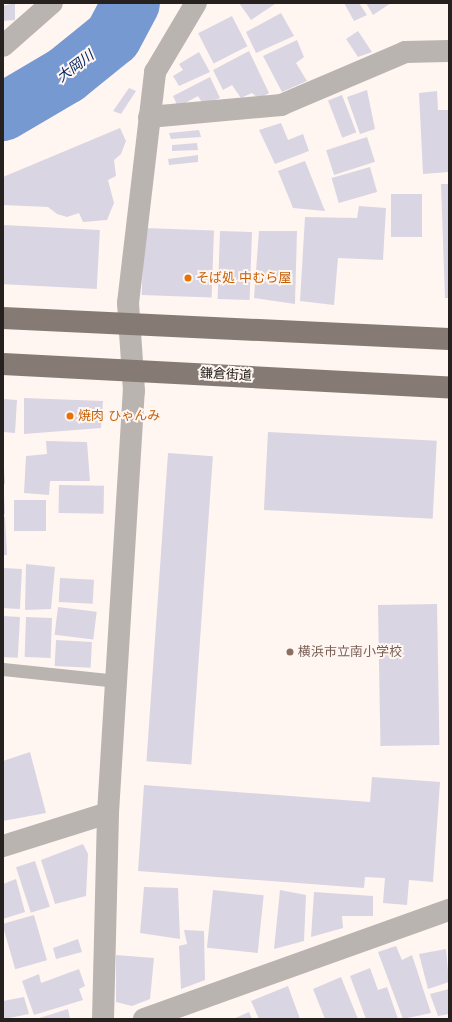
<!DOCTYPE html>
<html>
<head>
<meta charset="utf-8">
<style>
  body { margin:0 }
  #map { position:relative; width:452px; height:1022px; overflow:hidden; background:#fff6f1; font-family:"DejaVu Sans","Noto Sans JP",sans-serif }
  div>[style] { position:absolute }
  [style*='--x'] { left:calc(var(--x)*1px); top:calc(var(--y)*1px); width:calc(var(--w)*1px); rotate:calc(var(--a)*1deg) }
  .river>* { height:58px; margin:-29px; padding:0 29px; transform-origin:29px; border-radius:29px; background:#7799d1 }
  .building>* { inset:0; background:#dad5e3; transform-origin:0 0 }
  .lane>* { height:13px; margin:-6.5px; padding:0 6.5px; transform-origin:6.5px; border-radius:6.5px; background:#bab4b0 }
  .street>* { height:22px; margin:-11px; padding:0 11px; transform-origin:11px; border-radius:11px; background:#bab4b0 }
  .primary>* { height:22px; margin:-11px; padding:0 11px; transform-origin:11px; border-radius:11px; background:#867b74 }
  .dots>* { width:11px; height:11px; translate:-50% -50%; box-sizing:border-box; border:2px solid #fff6f1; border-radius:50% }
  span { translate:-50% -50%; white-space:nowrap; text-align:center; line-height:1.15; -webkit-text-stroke:4px #fff6f1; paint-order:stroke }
  .food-label { font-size:13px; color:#c56008 }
  .left { translate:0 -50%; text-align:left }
  .street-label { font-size:13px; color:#26211e }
  .education-label { font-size:13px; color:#785e54 }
  .water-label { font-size:14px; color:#012567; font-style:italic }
  .frame { position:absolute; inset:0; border:4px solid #26211e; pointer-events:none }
</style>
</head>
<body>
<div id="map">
  <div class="river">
    <div style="--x:3;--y:112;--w:73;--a:-30.4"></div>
    <div style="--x:66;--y:75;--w:60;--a:-39"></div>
    <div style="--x:113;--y:37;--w:38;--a:-62"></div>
  </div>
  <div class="building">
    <div style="clip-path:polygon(15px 3px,15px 20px,3px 21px,3px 6px)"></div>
    <div style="clip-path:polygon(239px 3px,274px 3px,275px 4px,251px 20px)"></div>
    <div style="clip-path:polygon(344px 3px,359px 3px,367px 15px,354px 21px)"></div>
    <div style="clip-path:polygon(366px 3px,391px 3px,373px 15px)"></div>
    <div style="clip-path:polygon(281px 13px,294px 36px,256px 53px,246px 32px)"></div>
    <div style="left:232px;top:16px;width:34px;height:38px;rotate:63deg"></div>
    <div style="clip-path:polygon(358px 31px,372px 52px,358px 57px,346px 39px)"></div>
    <div style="clip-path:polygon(297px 40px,304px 57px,296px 63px,307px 81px,282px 92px,263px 56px)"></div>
    <div style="clip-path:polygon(249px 51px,269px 93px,259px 99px,252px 93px,241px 98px,232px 85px,223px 90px,213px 70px)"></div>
    <div style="clip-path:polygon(199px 52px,210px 72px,179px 86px,173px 76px,183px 70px,179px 64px)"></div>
    <div style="clip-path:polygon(210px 77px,220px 98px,203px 104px,198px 96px,178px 107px,173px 96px)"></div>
    <div style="clip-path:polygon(129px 88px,136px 91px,121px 114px,113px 111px)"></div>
    <div style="clip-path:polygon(367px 90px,375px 129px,360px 134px,347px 97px)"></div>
    <div style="clip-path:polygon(437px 91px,438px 110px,449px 110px,449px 172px,423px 174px,419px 93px)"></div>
    <div style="left:342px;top:95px;width:40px;height:15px;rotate:69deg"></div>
    <div style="clip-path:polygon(281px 123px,288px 140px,303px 134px,309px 151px,275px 164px,259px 130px)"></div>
    <div style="clip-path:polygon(120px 128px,126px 141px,121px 154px,114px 160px,116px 176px,108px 180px,114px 203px,107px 220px,83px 222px,79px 213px,67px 217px,57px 214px,48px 207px,3px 205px,3px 177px)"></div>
    <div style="clip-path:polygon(199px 130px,201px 137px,171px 139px,169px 133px)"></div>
    <div style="left:367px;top:137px;width:26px;height:43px;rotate:72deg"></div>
    <div style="clip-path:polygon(197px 143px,198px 150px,172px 151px,172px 145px)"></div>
    <div style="clip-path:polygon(198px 155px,198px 162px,169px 165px,168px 159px)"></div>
    <div style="clip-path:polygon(305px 161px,325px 211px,293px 208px,278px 171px)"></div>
    <div style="left:370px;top:167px;width:26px;height:40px;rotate:74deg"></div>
    <div style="clip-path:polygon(441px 184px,449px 184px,449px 298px,445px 298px)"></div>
    <div style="left:391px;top:194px;width:31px;height:43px"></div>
    <div style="clip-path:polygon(359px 206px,386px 208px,383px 260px,338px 258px,334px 305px,300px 301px,305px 217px,357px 218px)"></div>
    <div style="left:3px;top:225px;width:97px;height:59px;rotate:3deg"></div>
    <div style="left:144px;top:228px;width:70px;height:67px;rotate:2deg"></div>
    <div style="left:220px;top:231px;width:32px;height:68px;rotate:2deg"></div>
    <div style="clip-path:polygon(259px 231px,297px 231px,295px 304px,254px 298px)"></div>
    <div style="clip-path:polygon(24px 398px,103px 401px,101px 428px,24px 434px)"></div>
    <div style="clip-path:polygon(3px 399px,17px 400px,15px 433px,3px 432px)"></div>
    <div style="left:268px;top:432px;width:169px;height:78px;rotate:3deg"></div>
    <div style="clip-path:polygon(46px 441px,87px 442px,90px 481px,50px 481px,49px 495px,24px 493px,26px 456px,47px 454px)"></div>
    <div style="clip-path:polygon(3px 451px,5px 484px,3px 484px)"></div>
    <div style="left:168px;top:453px;width:45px;height:309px;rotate:4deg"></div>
    <div style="left:59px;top:485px;width:45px;height:28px;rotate:1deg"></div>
    <div style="clip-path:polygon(3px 494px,4px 494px,5px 514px,3px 514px)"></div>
    <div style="left:46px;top:500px;width:31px;height:32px;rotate:90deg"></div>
    <div style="clip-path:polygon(3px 517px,5px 517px,7px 555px,3px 555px)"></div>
    <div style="clip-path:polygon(26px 564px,55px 567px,51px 609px,25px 610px)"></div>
    <div style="left:3px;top:568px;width:19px;height:40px;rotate:3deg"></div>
    <div style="left:60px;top:578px;width:34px;height:24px;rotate:3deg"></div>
    <div style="left:437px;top:604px;width:141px;height:59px;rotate:89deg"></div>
    <div style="left:58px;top:607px;width:39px;height:28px;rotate:7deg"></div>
    <div style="left:3px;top:616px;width:17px;height:41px;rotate:3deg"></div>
    <div style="left:26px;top:617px;width:26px;height:40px;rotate:2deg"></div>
    <div style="left:56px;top:640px;width:36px;height:26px;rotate:3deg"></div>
    <div style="clip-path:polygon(30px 752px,46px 813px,3px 821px,3px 761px)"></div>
    <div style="clip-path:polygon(372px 777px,440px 782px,433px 882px,409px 880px,407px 905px,383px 903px,385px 878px,365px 877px,364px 888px,138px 871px,144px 785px,370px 802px)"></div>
    <div style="clip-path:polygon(83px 844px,88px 854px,86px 896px,55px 904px,41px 860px)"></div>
    <div style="left:35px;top:861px;width:48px;height:20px;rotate:72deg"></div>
    <div style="clip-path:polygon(16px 879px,25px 912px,3px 919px,3px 884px)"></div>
    <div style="clip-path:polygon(144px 887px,178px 888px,180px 939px,140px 933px)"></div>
    <div style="left:213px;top:890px;width:51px;height:58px;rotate:6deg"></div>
    <div style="clip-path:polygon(280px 890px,306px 895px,304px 941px,274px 949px)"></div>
    <div style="clip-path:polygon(314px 892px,373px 896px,373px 916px,342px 916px,343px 928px,311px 937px)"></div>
    <div style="left:34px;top:915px;width:47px;height:33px;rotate:74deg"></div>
    <div style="clip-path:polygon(184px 930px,204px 931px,205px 980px,181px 989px,179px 946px,187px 944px)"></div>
    <div style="clip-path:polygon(78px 939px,82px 952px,56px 959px,53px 948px)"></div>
    <div style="clip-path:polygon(396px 946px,402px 960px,412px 955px,431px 1013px,403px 1019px,378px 952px)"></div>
    <div style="clip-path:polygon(446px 949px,449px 982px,428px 989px,419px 954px)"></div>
    <div style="clip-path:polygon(116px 955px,154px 958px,150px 999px,132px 1006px,116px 1002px)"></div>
    <div style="clip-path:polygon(370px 968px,378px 990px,387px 987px,398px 1019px,366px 1019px,350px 976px)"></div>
    <div style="clip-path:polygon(79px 969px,85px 986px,79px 989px,83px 1000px,34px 1015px,22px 981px,39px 974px,41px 983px)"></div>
    <div style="clip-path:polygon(341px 977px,358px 1019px,325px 1019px,313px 989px)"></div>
    <div style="clip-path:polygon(288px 986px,300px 1019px,259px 1019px,251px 1001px)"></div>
    <div style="clip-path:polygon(449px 989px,449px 1014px,438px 1016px,430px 994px)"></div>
    <div style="clip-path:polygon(24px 997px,29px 1014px,4px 1019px,3px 1001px)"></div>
    <div style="clip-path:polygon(68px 1009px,70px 1019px,36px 1019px)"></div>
    <div style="clip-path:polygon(249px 1012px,252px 1019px,233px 1019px)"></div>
  </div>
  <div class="lane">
    <div style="--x:3;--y:669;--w:115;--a:6"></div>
  </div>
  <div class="street">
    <div style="--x:3;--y:46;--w:65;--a:-41.3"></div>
    <div style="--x:149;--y:117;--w:133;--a:-5.2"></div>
    <div style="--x:281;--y:105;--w:135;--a:-23.1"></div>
    <div style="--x:405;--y:52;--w:44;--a:-1.3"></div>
    <div style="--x:3;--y:846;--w:110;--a:-17.4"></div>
    <div style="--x:103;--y:1019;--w:206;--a:-88.6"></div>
    <div style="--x:108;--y:813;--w:423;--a:-86.5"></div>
    <div style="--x:134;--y:391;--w:88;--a:-93.9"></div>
    <div style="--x:128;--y:303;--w:233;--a:-83.3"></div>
    <div style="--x:155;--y:72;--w:80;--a:-59.3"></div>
    <div style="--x:144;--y:1019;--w:324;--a:-19.7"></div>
  </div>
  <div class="primary">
    <div style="--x:3;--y:318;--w:446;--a:2.7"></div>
    <div style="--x:3;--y:364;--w:447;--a:3"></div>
  </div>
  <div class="dots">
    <div style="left:188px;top:278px;background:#e8710a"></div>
    <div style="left:70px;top:416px;background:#e8710a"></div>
    <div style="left:290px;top:652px;background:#8d6e63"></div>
  </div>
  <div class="food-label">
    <span class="left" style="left:196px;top:278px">そば処 中むら屋</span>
    <span class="left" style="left:78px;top:416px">焼肉 ひゃんみ</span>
  </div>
  <div class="street-label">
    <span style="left:226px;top:375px;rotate:3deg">鎌倉街道</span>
  </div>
  <div class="education-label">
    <span class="left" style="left:298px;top:652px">横浜市立南小学校</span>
  </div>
  <div class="water-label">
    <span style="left:75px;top:66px;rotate:-37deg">大岡川</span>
  </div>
  <div class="frame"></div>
</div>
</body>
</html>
